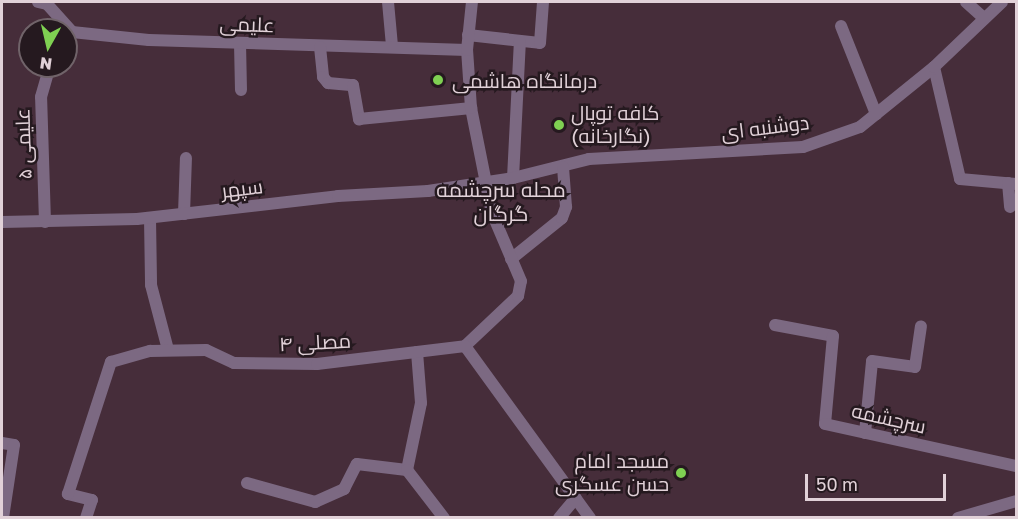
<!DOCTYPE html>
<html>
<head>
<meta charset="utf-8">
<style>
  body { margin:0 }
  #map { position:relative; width:1018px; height:519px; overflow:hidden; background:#462d3a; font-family:"Golos Text",Cairo,sans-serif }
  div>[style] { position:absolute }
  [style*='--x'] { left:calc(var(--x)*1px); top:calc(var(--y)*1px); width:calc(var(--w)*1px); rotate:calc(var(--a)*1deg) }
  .pedestrian>* { height:12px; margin:-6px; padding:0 6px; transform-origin:6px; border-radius:6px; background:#7c6982 }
  .minor>* { height:12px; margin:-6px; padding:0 6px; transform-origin:6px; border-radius:6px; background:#7c6982 }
  .dots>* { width:16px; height:16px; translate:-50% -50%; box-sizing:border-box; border:3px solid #25191f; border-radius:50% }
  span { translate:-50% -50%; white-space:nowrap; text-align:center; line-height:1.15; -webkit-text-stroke:5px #25191f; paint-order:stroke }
  .street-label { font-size:20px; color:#e1d1d8 }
  .poi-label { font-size:20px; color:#e1d1d8 }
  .left { translate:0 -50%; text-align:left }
  .right { translate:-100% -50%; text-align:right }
  .neighbourhood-label { font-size:21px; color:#e1d1d8 }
  .frame { position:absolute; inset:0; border:3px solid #e1d1d8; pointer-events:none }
  .north { position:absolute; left:18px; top:18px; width:60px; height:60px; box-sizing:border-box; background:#25191f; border:2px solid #706369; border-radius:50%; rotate:188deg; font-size:16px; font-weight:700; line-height:24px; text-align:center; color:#e1d1d8 }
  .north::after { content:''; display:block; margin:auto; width:21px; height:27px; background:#7fd052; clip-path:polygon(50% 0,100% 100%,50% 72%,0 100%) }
  .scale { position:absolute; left:805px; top:474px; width:141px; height:27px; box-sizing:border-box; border:3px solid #e1d1d8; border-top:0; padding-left:8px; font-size:18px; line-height:21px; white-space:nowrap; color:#e1d1d8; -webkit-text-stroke:4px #25191f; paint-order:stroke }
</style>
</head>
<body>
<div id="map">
  <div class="pedestrian">
    <div style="--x:388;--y:2;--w:44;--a:84.8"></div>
    <div style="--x:966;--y:2;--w:24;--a:42"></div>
    <div style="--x:841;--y:26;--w:95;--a:68.3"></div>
    <div style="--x:468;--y:35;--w:72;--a:6.3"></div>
    <div style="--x:240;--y:43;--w:47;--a:88.8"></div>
    <div style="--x:934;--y:67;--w:115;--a:76.9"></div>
    <div style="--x:960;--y:179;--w:56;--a:5.1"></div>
    <div style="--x:1008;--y:183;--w:24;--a:85"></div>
    <div style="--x:184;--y:214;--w:56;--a:-88"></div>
    <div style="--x:865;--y:433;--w:72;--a:-84.4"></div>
    <div style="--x:872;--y:361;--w:43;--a:7.9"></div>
    <div style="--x:915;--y:367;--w:41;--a:-81.7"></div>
    <div style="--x:247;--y:483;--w:71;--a:15.6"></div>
    <div style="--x:315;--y:502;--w:32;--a:-24"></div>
    <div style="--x:344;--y:489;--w:28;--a:-63"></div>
    <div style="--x:357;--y:464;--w:50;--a:6.8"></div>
  </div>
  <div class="minor">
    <div style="--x:38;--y:2;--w:9;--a:13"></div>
    <div style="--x:47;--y:4;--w:38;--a:48"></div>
    <div style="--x:72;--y:32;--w:77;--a:5.9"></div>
    <div style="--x:149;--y:40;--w:318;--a:1.8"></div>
    <div style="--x:540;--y:43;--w:41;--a:-85.8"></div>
    <div style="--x:320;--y:47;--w:30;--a:84"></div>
    <div style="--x:323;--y:77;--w:8;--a:50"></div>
    <div style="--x:328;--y:83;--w:25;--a:5"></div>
    <div style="--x:353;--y:85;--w:35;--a:80"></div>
    <div style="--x:359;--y:119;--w:113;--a:-5.6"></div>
    <div style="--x:513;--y:178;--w:137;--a:-87.1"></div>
    <div style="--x:150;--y:218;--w:67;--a:89.1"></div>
    <div style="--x:151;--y:285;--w:67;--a:75.3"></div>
    <div style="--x:2;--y:222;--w:135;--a:-1.3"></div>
    <div style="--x:137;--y:219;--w:202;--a:-6.5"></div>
    <div style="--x:338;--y:196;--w:90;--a:-3.2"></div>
    <div style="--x:428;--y:191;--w:86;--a:-8.7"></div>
    <div style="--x:513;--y:178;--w:78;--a:-14"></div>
    <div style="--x:589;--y:159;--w:214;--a:-3.2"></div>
    <div style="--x:803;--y:147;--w:60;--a:-19.3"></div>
    <div style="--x:860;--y:127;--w:95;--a:-39"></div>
    <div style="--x:934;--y:67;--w:94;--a:-43.7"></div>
    <div style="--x:45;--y:222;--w:125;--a:-91.8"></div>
    <div style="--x:41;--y:97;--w:32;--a:-74"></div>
    <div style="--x:511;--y:259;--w:65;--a:-38.8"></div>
    <div style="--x:562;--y:218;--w:12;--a:-70"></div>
    <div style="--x:566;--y:207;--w:40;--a:-94.3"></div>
    <div style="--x:775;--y:325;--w:59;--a:10.7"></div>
    <div style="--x:833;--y:336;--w:88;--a:95.2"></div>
    <div style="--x:825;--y:424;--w:196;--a:12.4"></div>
    <div style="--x:465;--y:346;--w:73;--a:-43.3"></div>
    <div style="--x:518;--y:296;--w:15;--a:-79"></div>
    <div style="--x:521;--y:281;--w:74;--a:-113.1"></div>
    <div style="--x:492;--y:213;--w:107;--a:-101.3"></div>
    <div style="--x:471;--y:108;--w:58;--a:-93.9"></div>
    <div style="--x:467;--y:50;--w:48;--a:-84.1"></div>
    <div style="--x:465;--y:346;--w:213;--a:54"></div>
    <div style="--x:417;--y:352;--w:51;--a:85.5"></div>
    <div style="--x:421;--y:403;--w:68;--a:101.8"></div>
    <div style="--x:407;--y:470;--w:61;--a:52.4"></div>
    <div style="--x:2;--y:443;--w:12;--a:9"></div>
    <div style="--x:14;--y:445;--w:74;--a:98.6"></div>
    <div style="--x:86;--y:518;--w:19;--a:-72"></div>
    <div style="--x:92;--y:500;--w:25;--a:-166"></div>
    <div style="--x:68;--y:494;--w:139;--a:-72"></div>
    <div style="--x:111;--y:362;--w:41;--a:-15.8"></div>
    <div style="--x:150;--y:351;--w:56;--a:-1"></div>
    <div style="--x:206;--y:350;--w:31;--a:25"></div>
    <div style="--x:234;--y:363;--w:83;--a:0.7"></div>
    <div style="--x:317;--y:364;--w:149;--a:-6.9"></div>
    <div style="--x:559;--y:518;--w:26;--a:-50"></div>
    <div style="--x:958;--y:518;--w:60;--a:-16.3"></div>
  </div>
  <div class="dots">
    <div style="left:438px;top:80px;background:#7fd052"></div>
    <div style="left:559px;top:125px;background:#7fd052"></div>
    <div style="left:681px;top:473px;background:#7fd052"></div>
  </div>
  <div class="street-label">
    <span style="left:247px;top:24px;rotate:2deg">علیمی</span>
    <span style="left:765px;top:127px;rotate:-7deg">دوشنبه ای</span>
    <span style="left:23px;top:144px;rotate:-92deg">۵ علیمی</span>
    <span style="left:242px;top:188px;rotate:-7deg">سپهر</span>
    <span style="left:315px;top:342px;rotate:-3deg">۴ مصلی</span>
    <span style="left:889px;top:418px;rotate:13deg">سرچشمه</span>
  </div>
  <div class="poi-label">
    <span class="left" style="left:452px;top:80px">درمانگاه هاشمی</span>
    <span class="left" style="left:571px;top:124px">کافه توپال<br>(نگارخانه)</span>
    <span class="right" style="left:669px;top:472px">مسجد امام<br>حسن عسگری</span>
  </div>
  <div class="neighbourhood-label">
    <span style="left:501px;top:201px">محله سرچشمه<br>گرگان</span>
  </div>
  <div class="frame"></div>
  <div class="north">N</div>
  <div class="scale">50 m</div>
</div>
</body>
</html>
